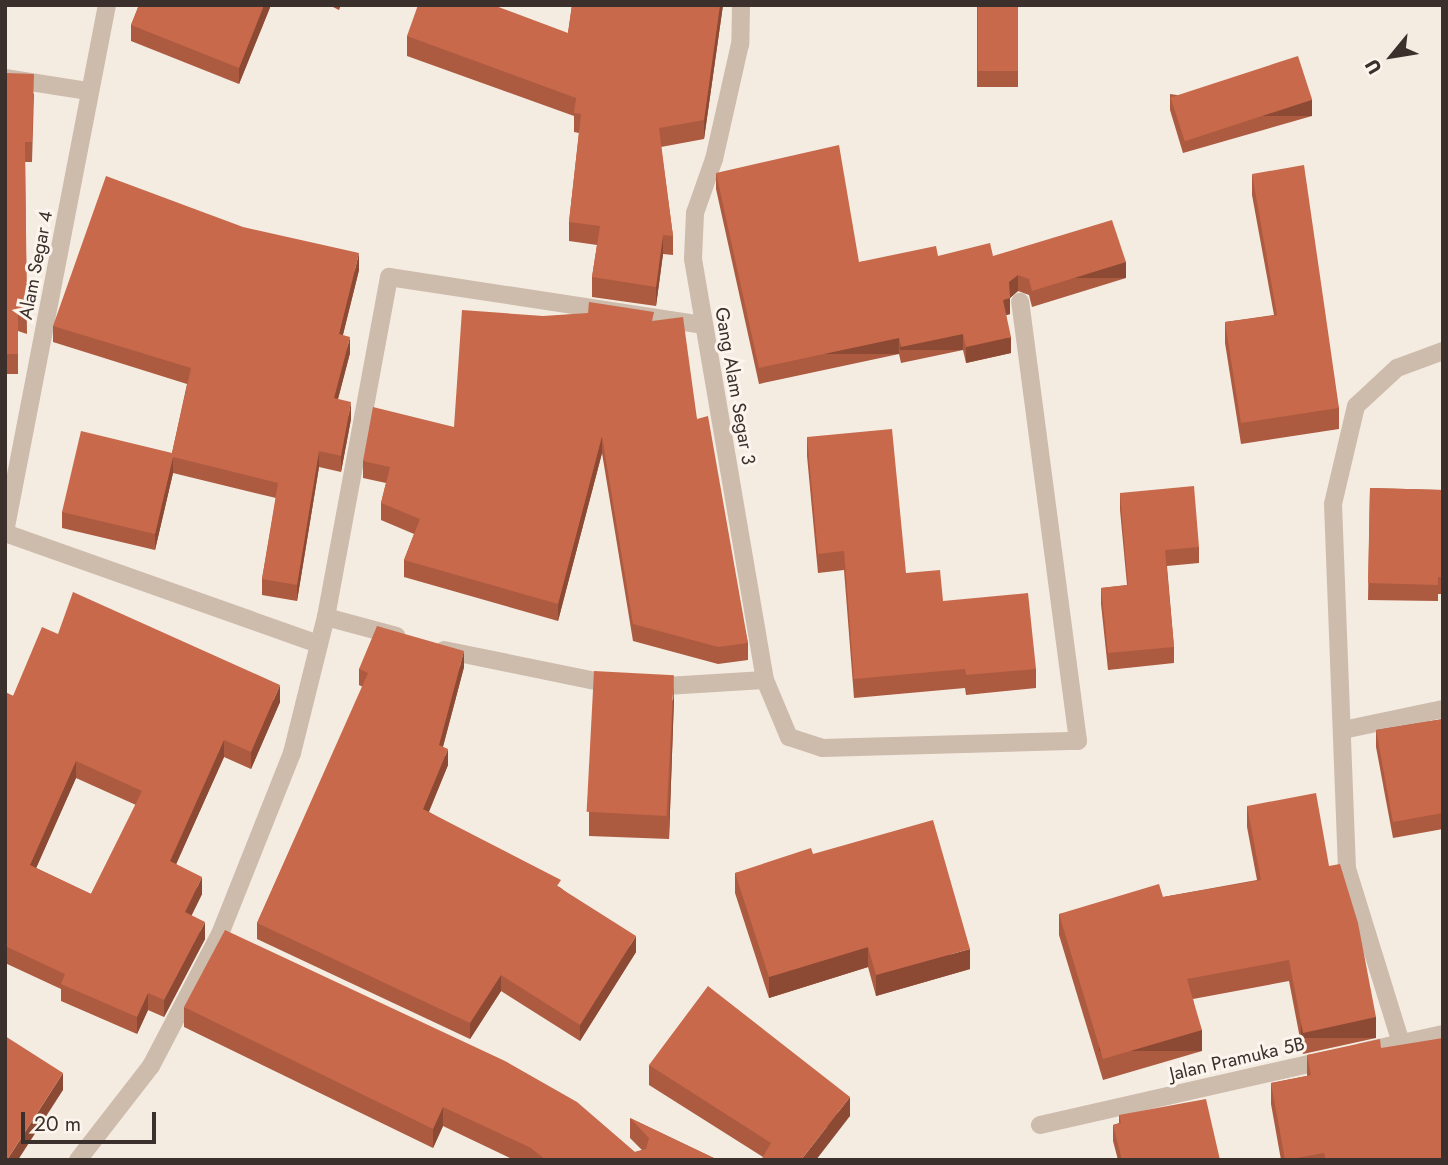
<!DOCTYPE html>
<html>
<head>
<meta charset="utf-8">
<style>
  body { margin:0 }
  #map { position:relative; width:1448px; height:1165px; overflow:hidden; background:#f4ebe1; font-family:Jost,sans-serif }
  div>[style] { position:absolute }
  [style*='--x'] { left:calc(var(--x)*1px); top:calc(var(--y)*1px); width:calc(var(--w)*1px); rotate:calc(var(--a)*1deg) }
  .minor>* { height:18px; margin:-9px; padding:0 9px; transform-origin:9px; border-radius:9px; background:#cdbbac }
  .wall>* { inset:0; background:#ac5a40; transform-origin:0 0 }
  .shaded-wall>* { inset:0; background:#8c4a34; transform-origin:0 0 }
  .building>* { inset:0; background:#c8694b; transform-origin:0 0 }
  span { translate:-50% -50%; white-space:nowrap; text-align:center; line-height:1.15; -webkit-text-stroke:6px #fbf5ee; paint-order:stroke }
  .street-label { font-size:19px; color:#3b302b }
  .frame { position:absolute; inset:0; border:7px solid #3b302b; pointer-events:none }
  .north { position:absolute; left:1357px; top:21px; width:70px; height:70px; -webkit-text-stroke:5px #fbf5ee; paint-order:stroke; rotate:240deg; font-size:19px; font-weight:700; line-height:28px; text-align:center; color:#3b302b }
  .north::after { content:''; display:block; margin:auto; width:24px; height:32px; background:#3b302b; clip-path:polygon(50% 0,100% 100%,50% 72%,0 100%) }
  .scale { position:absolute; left:21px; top:1112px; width:135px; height:32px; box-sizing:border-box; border:4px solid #3b302b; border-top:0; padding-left:9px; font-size:21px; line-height:24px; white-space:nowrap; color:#3b302b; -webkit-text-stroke:5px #fbf5ee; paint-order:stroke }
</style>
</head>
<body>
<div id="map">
  <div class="minor">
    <div style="--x:741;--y:5;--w:39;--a:91"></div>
    <div style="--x:740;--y:44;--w:118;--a:102.7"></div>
    <div style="--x:714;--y:159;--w:57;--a:109.4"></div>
    <div style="--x:695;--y:213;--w:46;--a:92.5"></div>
    <div style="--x:693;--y:259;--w:427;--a:80.3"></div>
    <div style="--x:765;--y:680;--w:62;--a:67.2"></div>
    <div style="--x:789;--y:737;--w:35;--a:18"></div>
    <div style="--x:822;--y:748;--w:256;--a:-1.6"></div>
    <div style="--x:1078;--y:741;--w:443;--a:-97.5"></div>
    <div style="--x:5;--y:78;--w:83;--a:9"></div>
    <div style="--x:5;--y:532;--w:537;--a:-79.05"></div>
    <div style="--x:5;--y:533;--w:333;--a:19.5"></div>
    <div style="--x:326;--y:617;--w:73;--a:15"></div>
    <div style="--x:444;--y:650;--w:175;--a:11.6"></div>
    <div style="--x:650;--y:687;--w:115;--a:-3.5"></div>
    <div style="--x:1343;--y:730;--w:102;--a:-11.9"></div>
    <div style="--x:1401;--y:1043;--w:182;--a:-107.2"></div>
    <div style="--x:1347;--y:869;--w:365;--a:-92.2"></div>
    <div style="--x:1333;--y:504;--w:101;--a:-76.8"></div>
    <div style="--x:1356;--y:406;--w:56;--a:-42.8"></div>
    <div style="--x:1397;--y:368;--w:49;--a:-20.3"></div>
    <div style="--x:1361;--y:1052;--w:84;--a:-12.4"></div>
    <div style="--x:1040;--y:1125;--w:297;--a:-12.8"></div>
    <div style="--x:78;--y:1160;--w:119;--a:-52.2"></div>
    <div style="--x:151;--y:1066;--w:149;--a:-62.4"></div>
    <div style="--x:220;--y:934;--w:195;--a:-68.3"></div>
    <div style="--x:292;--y:753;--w:140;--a:-76"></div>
    <div style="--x:326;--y:617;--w:346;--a:-79.5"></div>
    <div style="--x:389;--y:277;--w:317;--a:8.7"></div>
  </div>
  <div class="wall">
    <div style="clip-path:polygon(139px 5px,271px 5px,239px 84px,131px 41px,131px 25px)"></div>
    <div style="clip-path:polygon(329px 5px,341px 5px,339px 10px)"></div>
    <div style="clip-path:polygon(572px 5px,723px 5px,704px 139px,661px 147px,673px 236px,673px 255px,663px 254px,656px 306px,592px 297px,592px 277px,597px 245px,569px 241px,569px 222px,579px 133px,574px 132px,574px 116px,407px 56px,407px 36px,568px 33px)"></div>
    <div style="left:977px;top:5px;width:41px;height:82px"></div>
    <div style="clip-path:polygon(5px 73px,34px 94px,32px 162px,25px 162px,27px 334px,18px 331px,18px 374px,5px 374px)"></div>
    <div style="clip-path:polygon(1170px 94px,1312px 116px,1183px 153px,1170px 110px)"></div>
    <div style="clip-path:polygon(716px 173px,859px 262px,938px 256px,993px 256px,1126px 278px,1032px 307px,1029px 295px,1018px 291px,1010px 298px,1010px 314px,1006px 315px,1011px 353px,966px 363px,963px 350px,901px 363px,899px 354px,759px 384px,716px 189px)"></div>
    <div style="clip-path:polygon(1252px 174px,1339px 408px,1339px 429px,1241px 444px,1225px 343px,1225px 322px,1274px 315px,1252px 195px)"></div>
    <div style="clip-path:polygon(359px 270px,343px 335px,350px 353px,338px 399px,351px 419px,341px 472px,319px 467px,297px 601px,262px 595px,262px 579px,276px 498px,173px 473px,155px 550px,62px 528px,62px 512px,172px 453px,187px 384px,53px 342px,53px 326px)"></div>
    <div style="clip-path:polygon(543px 316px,654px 321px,697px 419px,748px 643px,748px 660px,718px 664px,633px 641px,602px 453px,558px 621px,404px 577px,404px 560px,414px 534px,381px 520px,381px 503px,386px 483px,363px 478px,363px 461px,454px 427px)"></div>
    <div style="clip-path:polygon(807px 437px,906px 573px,943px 601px,1036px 669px,1036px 688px,966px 695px,965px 688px,854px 698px,844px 570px,818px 573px,807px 456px)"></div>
    <div style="clip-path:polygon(1370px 488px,1443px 490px,1443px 594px,1438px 594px,1438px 601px,1368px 600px)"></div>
    <div style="clip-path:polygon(1120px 493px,1199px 547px,1199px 563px,1167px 566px,1174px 647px,1174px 663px,1108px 670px,1101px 604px,1101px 588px,1127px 585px,1120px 510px)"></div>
    <div style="clip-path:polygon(evenodd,58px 634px,280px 702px,251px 769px,224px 757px,176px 864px,202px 894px,191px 916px,205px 939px,164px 1017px,148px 1010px,137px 1034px,61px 1001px,61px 989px,5px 963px,5px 692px,13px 696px,58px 634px,76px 778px,136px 805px,91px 894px,36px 868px,76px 778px)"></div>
    <div style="clip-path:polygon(464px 667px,443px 747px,448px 765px,429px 812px,561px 888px,636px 952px,580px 1041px,501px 991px,470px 1039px,257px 939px,257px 923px,363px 687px,359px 685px,359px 669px)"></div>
    <div style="clip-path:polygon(674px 698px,669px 839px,589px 836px,589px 812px)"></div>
    <div style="clip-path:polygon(1443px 719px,1443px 829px,1393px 838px,1376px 747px,1376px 730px)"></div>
    <div style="clip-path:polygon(1247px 806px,1329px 866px,1376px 1038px,1303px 1054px,1289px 981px,1193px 999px,1202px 1051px,1103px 1080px,1059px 935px,1059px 914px,1163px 897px,1257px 880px,1247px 827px)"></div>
    <div style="clip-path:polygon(813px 854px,970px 969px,876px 996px,868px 967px,769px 998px,735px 893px,735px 873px)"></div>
    <div style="clip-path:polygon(184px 1007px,635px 1152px,642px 1150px,630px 1138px,630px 1118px,718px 1160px,514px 1160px,443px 1126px,433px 1148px,184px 1027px)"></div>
    <div style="clip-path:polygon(1381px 1048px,1443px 1160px,1281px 1160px,1271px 1104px,1271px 1083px,1307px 1076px,1307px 1055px)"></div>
    <div style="clip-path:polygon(649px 1065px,850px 1116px,763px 1157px,649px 1085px)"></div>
    <div style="clip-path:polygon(1119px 1115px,1220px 1160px,1118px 1160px,1113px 1141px,1113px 1125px,1119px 1123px)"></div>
  </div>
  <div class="shaded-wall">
    <div style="clip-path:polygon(264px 5px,271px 5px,239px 84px,239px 68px)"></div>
    <div style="clip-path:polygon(720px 5px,723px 5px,704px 139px,704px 120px)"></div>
    <div style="left:1312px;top:100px;width:16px;height:134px;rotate:90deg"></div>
    <div style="clip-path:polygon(663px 235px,663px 254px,656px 306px,656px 287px)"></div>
    <div style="clip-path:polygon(359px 253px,359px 270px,339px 350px,339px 334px)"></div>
    <div style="left:1126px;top:262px;width:16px;height:98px;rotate:90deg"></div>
    <div style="clip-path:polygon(1018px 275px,1018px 291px,1010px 298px,1010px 314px,1003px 316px,1003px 300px,1009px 282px)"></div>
    <div style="left:963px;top:334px;width:16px;height:63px;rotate:90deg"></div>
    <div style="clip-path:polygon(350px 337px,350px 353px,334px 414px,334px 398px)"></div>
    <div style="clip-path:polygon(1011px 337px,1011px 353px,966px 363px,966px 347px)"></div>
    <div style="left:899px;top:338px;width:16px;height:143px;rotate:90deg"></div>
    <div style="clip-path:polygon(351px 402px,351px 419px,341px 472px,341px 456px)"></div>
    <div style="clip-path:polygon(602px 436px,602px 453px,558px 621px,558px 604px)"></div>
    <div style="clip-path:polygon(319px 451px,319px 467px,297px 601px,297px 585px)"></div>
    <div style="clip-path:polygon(173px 457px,173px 473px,155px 550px,155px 534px)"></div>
    <div style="clip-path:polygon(464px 651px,464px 667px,439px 761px,439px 745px)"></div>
    <div style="clip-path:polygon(674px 675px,674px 698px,669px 839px,669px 816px)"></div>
    <div style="clip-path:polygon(280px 685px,280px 702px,251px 769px,251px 752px)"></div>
    <div style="clip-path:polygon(224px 740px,224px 757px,170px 878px,170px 861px)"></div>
    <div style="clip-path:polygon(448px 749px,448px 765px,423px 825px,423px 809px)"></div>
    <div style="clip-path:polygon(76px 761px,76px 778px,30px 882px,30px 865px)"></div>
    <div style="clip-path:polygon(202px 877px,202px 894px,185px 929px,185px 912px)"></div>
    <div style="clip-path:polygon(205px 922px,205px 939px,164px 1017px,164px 1000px)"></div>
    <div style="clip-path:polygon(636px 936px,636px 952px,580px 1041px,580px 1025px)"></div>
    <div style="clip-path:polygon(868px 947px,868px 967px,769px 998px,769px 977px)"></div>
    <div style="clip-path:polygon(970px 949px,970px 969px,876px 996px,876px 975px)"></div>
    <div style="clip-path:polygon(501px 975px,501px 991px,470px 1039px,470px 1023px)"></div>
    <div style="clip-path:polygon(148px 993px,148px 1010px,137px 1034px,137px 1017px)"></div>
    <div style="left:1376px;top:1017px;width:21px;height:75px;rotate:90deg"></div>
    <div style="left:1202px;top:1030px;width:21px;height:103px;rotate:90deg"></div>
    <div style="clip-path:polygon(63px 1073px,63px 1090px,18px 1160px,7px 1160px)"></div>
    <div style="clip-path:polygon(850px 1097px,850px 1116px,816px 1160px,801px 1160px)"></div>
    <div style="clip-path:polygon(443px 1107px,443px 1126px,433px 1148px,433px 1129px)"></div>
  </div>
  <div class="building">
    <div style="clip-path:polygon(139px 5px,264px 5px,239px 68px,131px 25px)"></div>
    <div style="clip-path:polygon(418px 5px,493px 5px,568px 33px,572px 5px,720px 5px,704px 120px,659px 128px,673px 236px,663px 235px,656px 287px,592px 277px,600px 226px,569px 222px,581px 114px,574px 113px,576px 98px,407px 36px)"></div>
    <div style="left:978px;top:5px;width:40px;height:66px"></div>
    <div style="left:1298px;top:56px;width:46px;height:134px;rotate:72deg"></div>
    <div style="clip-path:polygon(5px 73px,34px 74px,32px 142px,25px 142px,27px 314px,18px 311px,18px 354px,5px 354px)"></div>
    <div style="clip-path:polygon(839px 145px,859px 262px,936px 246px,938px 256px,990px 243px,993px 256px,1112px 220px,1126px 262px,1032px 291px,1029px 279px,1018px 275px,1009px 282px,1010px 298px,1003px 300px,1011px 337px,966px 347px,963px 334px,901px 347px,899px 338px,759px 368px,716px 173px)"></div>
    <div style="clip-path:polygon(1304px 165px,1339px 408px,1241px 423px,1225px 322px,1277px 315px,1252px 174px)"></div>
    <div style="clip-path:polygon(106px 176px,243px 227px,359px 253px,339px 334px,350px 337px,334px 398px,351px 402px,341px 456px,319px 451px,297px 585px,262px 579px,278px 483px,173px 457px,155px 534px,62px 512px,81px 431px,172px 453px,191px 368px,53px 326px)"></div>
    <div style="clip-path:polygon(589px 302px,654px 312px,652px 321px,683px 317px,697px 419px,708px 416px,748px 643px,718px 647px,633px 624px,602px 436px,558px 604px,404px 560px,420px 519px,381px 503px,390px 467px,363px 461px,373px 407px,454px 427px,462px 310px,543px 316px,588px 313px)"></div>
    <div style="clip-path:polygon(892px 429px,906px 573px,940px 570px,943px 601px,1028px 593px,1036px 669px,966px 675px,965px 669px,854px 679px,844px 551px,818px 554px,807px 437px)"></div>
    <div style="clip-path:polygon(1194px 486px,1199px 547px,1165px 550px,1174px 647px,1108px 653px,1101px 588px,1128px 585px,1120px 493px)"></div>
    <div style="clip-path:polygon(1370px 488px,1443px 490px,1443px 577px,1438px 577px,1438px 585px,1368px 583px)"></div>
    <div style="clip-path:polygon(evenodd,73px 592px,280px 685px,251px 752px,224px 740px,170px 861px,202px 877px,185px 912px,205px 922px,164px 1000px,148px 993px,137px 1017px,61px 984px,65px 974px,5px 946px,5px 692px,13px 696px,42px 627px,58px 634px,73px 592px,76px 761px,142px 791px,91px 894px,30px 865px,76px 761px)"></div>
    <div style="clip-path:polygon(377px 626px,464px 651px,439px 745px,448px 749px,423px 809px,561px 880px,557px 886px,636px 936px,580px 1025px,501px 975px,470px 1023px,257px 923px,368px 673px,359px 669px)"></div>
    <div style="left:594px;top:671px;width:80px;height:141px;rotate:3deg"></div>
    <div style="clip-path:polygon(1443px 719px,1443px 813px,1393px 822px,1376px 730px)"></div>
    <div style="clip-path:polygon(1316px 793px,1329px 866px,1340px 864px,1358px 923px,1376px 1017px,1303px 1033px,1289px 960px,1187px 979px,1202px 1030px,1103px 1059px,1059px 914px,1159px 884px,1163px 897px,1261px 880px,1247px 806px)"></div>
    <div style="clip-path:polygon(933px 820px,970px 949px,876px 975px,868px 947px,769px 977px,735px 873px,811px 848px,813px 854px)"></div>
    <div style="clip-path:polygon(225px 930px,505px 1061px,577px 1102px,635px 1152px,646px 1149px,649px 1138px,630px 1118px,718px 1160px,546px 1160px,531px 1148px,443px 1107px,433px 1129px,184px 1007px)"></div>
    <div style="clip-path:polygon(708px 986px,850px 1097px,801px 1160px,761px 1160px,771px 1143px,649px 1065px)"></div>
    <div style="clip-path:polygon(5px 1036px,63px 1073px,7px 1160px,5px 1160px)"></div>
    <div style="clip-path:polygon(1443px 1038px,1443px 1160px,1326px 1160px,1324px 1153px,1285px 1160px,1271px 1083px,1311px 1075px,1307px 1055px,1380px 1039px,1381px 1048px)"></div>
    <div style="clip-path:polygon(1206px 1099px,1220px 1160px,1122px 1160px,1113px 1125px,1121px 1123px,1119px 1115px)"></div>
  </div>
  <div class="street-label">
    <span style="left:36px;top:265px;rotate:-79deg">Alam Segar 4</span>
    <span style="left:735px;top:386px;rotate:80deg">Gang Alam Segar 3</span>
    <span style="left:1237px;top:1059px;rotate:-13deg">Jalan Pramuka 5B</span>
  </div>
  <div class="frame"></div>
  <div class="north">U</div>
  <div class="scale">20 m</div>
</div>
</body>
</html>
